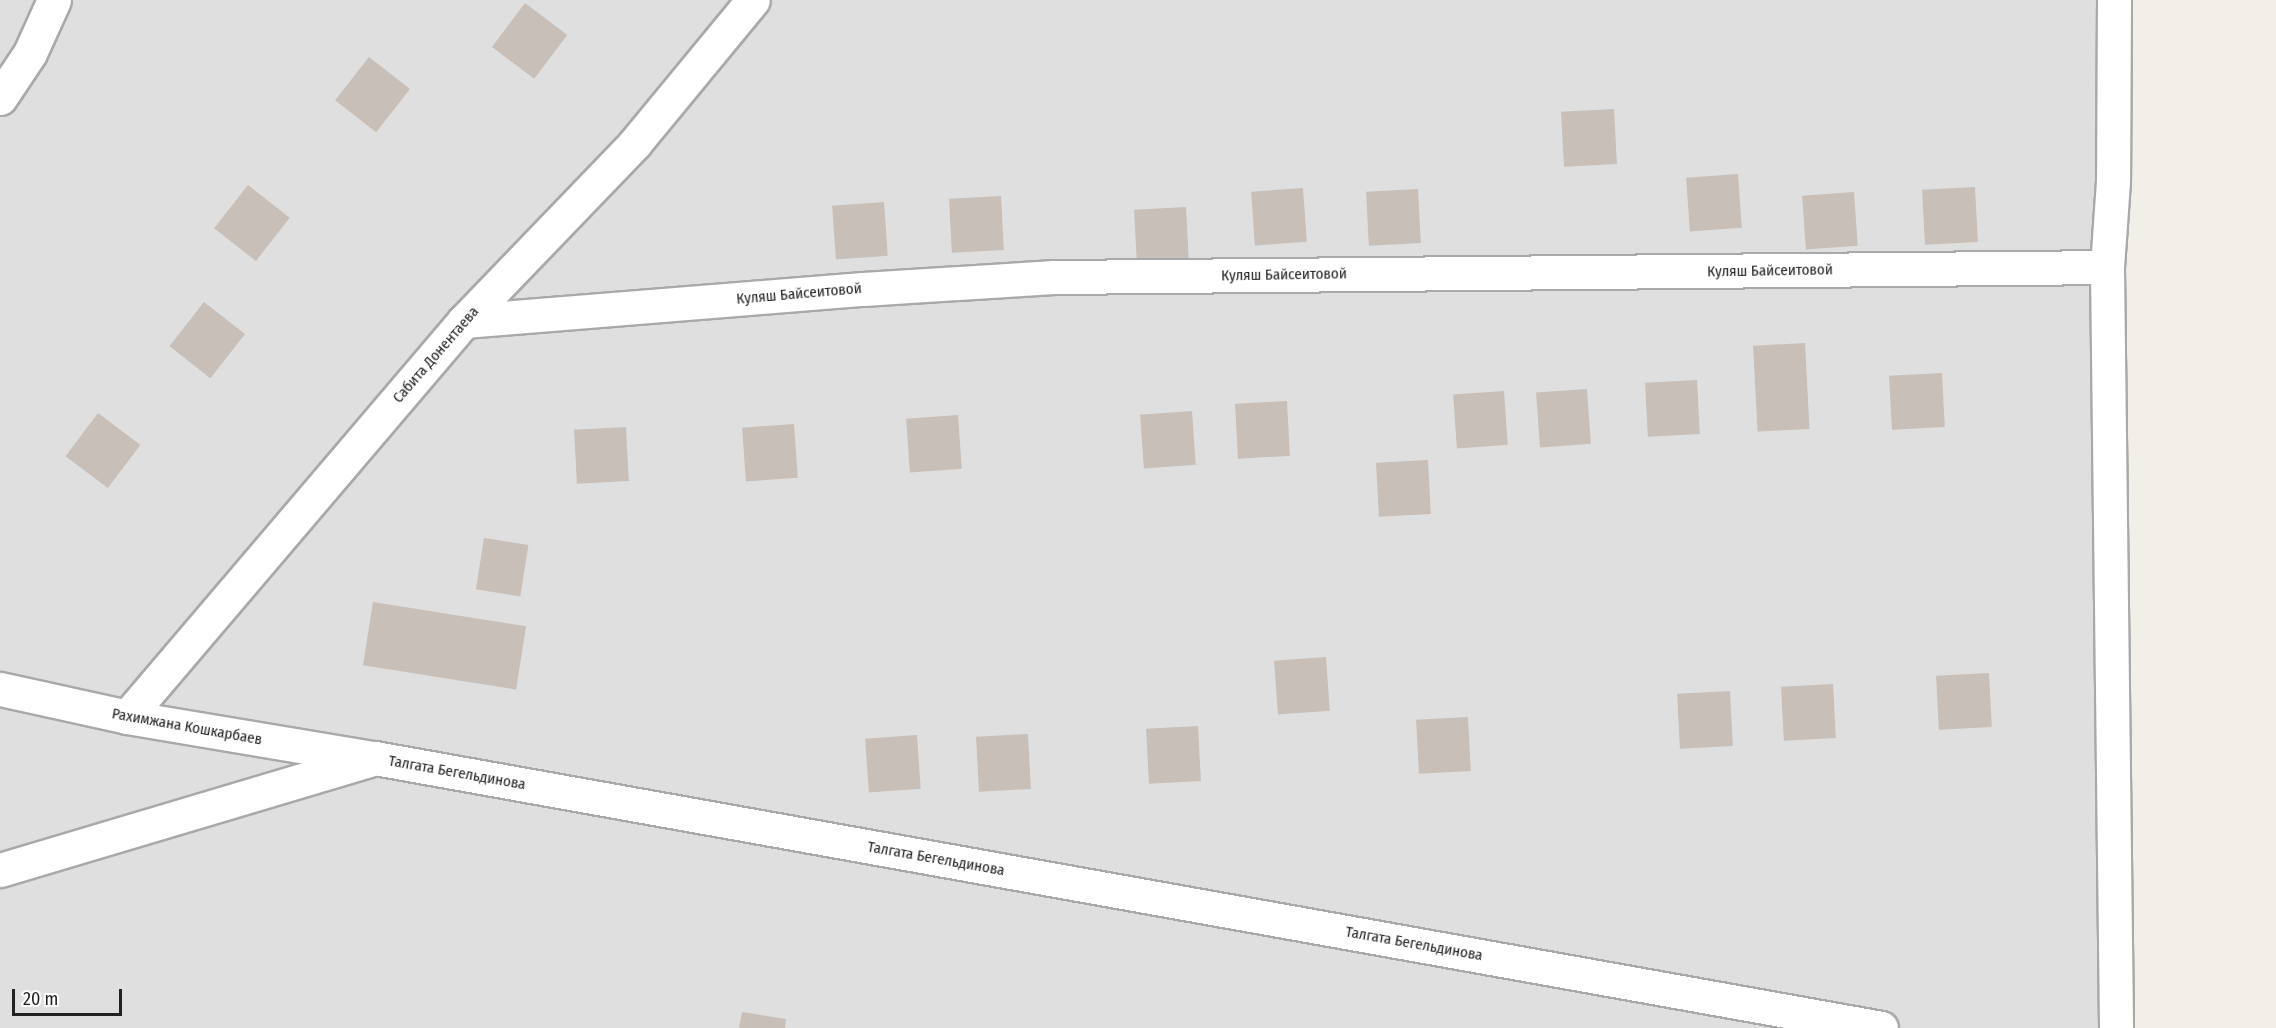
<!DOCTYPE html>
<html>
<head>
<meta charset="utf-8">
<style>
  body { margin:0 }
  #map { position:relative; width:2276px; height:1028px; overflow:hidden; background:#f2efe9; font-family:"Fira Sans Condensed",sans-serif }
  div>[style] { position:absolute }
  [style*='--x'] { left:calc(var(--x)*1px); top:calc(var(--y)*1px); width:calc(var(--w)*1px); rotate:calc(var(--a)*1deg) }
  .residential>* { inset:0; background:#e0dfdf; transform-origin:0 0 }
  .building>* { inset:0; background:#c7bfb8; transform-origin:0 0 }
  .roads { filter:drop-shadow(2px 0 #a9a9a9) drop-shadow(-2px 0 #a9a9a9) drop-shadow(0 2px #a9a9a9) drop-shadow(0 -2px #a9a9a9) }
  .minor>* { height:33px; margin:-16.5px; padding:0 16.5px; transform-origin:16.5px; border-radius:16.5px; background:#fff }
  span { translate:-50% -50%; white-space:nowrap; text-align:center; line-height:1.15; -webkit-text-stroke:5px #fff; paint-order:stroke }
  .street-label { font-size:15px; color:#222 }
  .scale { position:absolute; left:12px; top:989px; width:110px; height:27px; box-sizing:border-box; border:3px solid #222; border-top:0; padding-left:8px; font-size:18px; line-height:21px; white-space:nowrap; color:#222; -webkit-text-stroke:4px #fff; paint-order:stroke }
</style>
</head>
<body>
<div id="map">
  <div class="residential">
    <div style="left:0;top:0;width:2100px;height:1028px"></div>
  </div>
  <div class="building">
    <div style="left:525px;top:3px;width:53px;height:55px;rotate:37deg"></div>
    <div style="left:369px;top:57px;width:52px;height:55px;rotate:38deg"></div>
    <div style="left:1614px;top:109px;width:55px;height:53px;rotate:87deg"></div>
    <div style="left:1738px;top:174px;width:54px;height:52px;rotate:86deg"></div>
    <div style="left:248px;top:185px;width:53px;height:55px;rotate:38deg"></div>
    <div style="left:1975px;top:187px;width:55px;height:53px;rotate:87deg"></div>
    <div style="left:1303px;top:188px;width:54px;height:52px;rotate:86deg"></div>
    <div style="left:1418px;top:189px;width:54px;height:52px;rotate:87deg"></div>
    <div style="left:1854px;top:192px;width:54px;height:52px;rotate:86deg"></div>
    <div style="left:1001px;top:196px;width:54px;height:52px;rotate:87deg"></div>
    <div style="left:884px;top:202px;width:54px;height:52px;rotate:86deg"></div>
    <div style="left:1186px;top:207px;width:54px;height:52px;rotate:87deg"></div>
    <div style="left:204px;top:302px;width:52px;height:56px;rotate:38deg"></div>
    <div style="left:1805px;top:343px;width:86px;height:52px;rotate:87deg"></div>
    <div style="left:1942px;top:373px;width:54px;height:53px;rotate:87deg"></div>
    <div style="left:1697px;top:380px;width:54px;height:52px;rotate:87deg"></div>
    <div style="left:1587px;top:389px;width:55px;height:51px;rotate:86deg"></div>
    <div style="left:1504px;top:391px;width:54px;height:51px;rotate:86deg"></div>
    <div style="left:1287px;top:401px;width:55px;height:52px;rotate:87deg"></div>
    <div style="left:1192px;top:411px;width:54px;height:52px;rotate:86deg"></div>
    <div style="left:98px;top:413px;width:53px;height:54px;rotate:37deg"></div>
    <div style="left:958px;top:415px;width:54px;height:52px;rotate:86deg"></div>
    <div style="left:794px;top:424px;width:54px;height:52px;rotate:86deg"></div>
    <div style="left:626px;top:427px;width:54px;height:52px;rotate:87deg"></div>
    <div style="left:1428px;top:460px;width:54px;height:52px;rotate:87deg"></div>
    <div style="left:484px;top:538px;width:45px;height:52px;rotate:9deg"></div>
    <div style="left:373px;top:602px;width:155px;height:64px;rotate:9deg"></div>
    <div style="left:1326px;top:657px;width:54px;height:52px;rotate:86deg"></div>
    <div style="left:1989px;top:673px;width:54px;height:53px;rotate:87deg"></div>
    <div style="left:1833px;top:684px;width:54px;height:52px;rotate:87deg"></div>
    <div style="left:1730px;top:691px;width:55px;height:53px;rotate:87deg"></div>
    <div style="left:1468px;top:717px;width:54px;height:52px;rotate:87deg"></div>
    <div style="left:1198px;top:726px;width:55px;height:52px;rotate:87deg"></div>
    <div style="left:1028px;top:734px;width:55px;height:52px;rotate:87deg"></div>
    <div style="left:917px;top:735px;width:54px;height:52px;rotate:86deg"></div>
    <div style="clip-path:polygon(742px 1012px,786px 1019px,785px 1028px,739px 1028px)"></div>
  </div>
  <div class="roads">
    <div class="minor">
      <div style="--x:2114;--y:0;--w:181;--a:90.3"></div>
      <div style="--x:2113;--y:181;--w:86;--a:94"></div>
      <div style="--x:2107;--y:267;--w:761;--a:89.32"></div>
      <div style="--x:0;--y:98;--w:54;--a:-56.3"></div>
      <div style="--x:30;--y:53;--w:58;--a:-65.6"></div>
      <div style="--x:464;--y:321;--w:400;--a:-4.6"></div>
      <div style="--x:863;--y:289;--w:191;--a:-3.6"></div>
      <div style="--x:1054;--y:277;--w:1053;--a:-0.54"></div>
      <div style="--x:0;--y:689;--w:130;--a:12.4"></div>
      <div style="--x:127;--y:717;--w:243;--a:9.5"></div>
      <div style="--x:127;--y:717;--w:520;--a:-49.6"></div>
      <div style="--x:464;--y:321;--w:247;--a:-46.1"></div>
      <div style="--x:635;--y:143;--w:185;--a:-50.5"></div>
      <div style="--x:0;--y:870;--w:391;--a:-16.6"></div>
      <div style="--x:375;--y:758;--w:1530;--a:10.16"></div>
    </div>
  </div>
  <div class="street-label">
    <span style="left:1770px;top:271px;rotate:-1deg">Куляш Байсеитовой</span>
    <span style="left:1284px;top:275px;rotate:-1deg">Куляш Байсеитовой</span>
    <span style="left:799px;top:294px;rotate:-5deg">Куляш Байсеитовой</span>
    <span style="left:436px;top:355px;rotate:-49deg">Сабита Донентаева</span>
    <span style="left:187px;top:727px;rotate:10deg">Рахимжана Кошкарбаев</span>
    <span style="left:457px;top:773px;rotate:10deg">Талгата Бегельдинова</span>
    <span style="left:936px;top:859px;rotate:10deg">Талгата Бегельдинова</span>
    <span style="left:1414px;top:944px;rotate:10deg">Талгата Бегельдинова</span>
  </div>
  <div class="scale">20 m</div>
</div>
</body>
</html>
